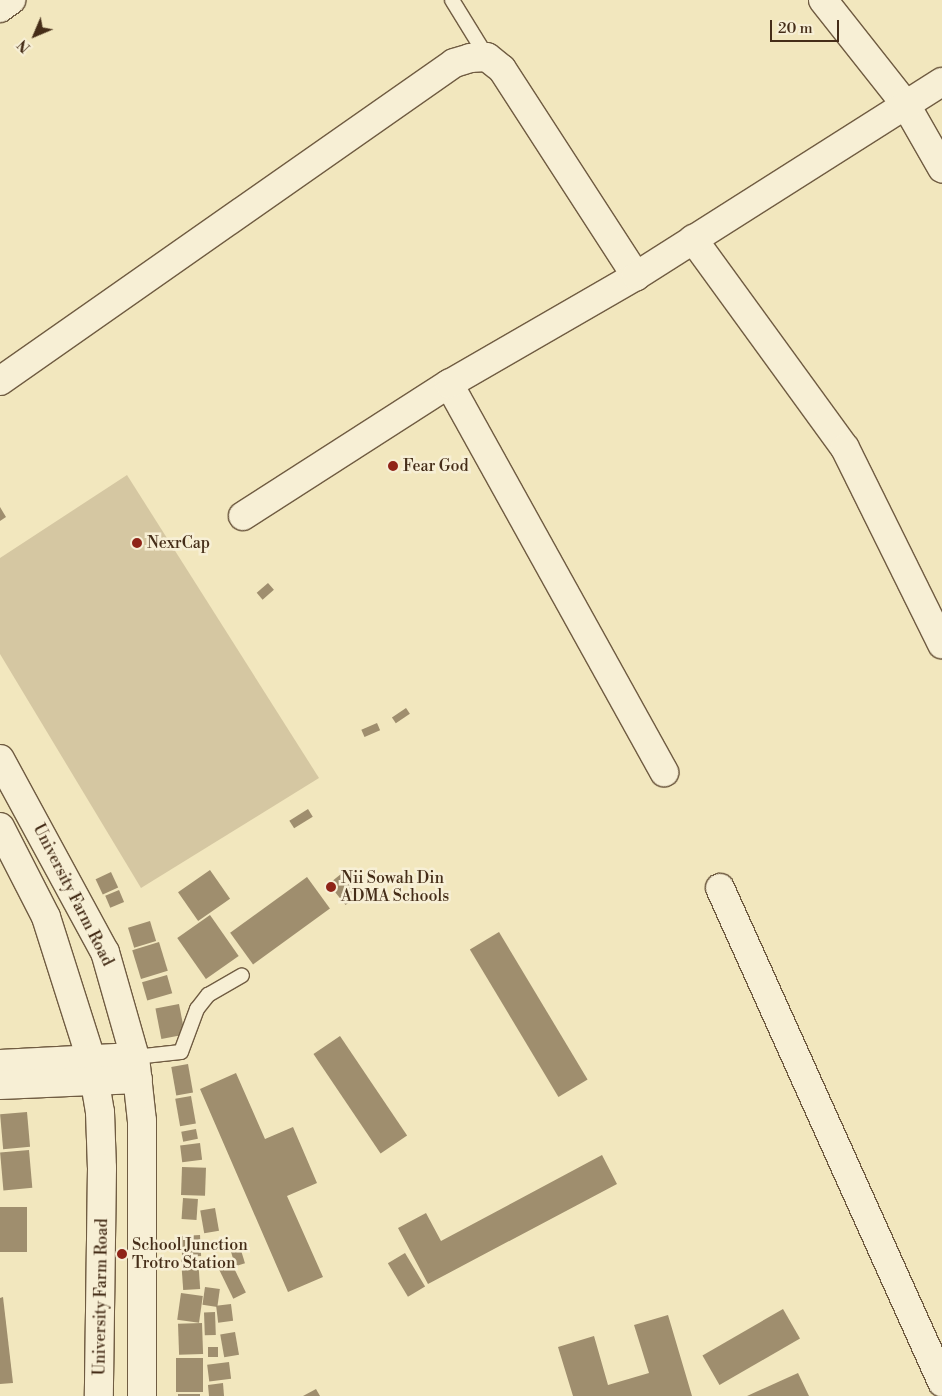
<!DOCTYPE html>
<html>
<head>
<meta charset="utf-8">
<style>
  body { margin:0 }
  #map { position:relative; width:942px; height:1396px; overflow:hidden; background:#f2e7be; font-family:"Libre Bodoni",serif }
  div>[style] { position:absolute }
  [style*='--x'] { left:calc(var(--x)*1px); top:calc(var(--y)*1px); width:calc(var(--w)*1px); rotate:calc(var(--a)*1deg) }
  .green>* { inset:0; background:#d5c7a2 }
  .building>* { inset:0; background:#9f8e6e; transform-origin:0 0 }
  .roads { filter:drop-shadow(1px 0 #705c42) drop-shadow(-1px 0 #705c42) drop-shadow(0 1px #705c42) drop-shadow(0 -1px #705c42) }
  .service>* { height:14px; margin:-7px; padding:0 7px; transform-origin:7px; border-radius:7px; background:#f7efd5 }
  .minor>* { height:28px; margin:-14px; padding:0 14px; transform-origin:14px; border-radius:14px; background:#f7efd5 }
  .tertiary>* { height:28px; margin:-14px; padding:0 14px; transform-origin:14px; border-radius:14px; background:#f7efd5 }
  .dots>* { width:14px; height:14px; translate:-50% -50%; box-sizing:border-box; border:2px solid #f7efd5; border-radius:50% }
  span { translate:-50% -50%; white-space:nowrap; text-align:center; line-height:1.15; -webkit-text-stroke:5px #f7efd5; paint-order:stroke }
  .poi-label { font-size:16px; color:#452d18 }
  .left { translate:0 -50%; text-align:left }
  .street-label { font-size:16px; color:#452d18 }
  .north { position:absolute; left:10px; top:10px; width:50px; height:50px; -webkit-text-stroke:4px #f7efd5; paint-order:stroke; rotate:225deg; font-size:14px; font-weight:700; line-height:20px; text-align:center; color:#452d18 }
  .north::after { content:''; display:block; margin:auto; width:18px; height:22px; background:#452d18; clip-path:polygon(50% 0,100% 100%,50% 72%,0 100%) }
  .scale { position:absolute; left:770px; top:20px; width:69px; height:22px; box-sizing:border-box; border:2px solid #452d18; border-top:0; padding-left:6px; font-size:15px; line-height:18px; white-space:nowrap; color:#452d18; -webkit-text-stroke:4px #f7efd5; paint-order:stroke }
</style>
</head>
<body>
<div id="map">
  <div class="green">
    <div style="clip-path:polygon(127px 475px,319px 778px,141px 888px,0 654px,0 558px)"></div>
  </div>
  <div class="building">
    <div style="clip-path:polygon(0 507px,6px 517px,0 521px)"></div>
    <div style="left:268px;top:583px;width:9px;height:15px;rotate:49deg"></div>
    <div style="left:406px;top:708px;width:7px;height:17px;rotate:56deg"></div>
    <div style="left:377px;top:723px;width:8px;height:17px;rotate:67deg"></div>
    <div style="left:308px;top:809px;width:9px;height:22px;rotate:58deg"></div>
    <div style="left:210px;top:870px;width:35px;height:39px;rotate:55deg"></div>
    <div style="left:111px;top:872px;width:17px;height:17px;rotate:65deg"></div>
    <div style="left:341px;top:874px;width:27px;height:16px;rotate:51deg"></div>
    <div style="left:307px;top:877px;width:39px;height:95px;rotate:54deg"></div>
    <div style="left:119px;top:890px;width:13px;height:15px;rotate:67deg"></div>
    <div style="left:210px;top:915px;width:50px;height:40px;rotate:55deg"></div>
    <div style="left:150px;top:921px;width:21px;height:23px;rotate:73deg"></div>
    <div style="left:499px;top:932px;width:172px;height:34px;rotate:59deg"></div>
    <div style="left:159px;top:942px;width:30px;height:28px;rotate:73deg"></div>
    <div style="left:167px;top:975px;width:19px;height:26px;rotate:74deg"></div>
    <div style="left:179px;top:1004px;width:31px;height:24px;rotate:79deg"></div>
    <div style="left:340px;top:1036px;width:120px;height:32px;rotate:56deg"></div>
    <div style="left:188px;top:1064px;width:29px;height:17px;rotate:80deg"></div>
    <div style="clip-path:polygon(236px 1073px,265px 1139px,293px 1127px,317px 1183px,287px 1196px,323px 1277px,288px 1292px,200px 1089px)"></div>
    <div style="left:191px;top:1096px;width:28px;height:16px;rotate:80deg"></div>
    <div style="left:27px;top:1112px;width:35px;height:27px;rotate:85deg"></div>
    <div style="left:196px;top:1129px;width:10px;height:15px;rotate:79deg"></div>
    <div style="left:200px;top:1143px;width:17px;height:20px;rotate:83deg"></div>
    <div style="left:29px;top:1150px;width:38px;height:29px;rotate:85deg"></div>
    <div style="clip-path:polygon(602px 1155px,617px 1184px,428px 1284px,398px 1228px,426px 1213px,441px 1241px)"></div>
    <div style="left:182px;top:1167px;width:24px;height:28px;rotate:2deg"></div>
    <div style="left:183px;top:1198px;width:15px;height:21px;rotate:4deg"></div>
    <div style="left:0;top:1207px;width:27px;height:45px"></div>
    <div style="left:215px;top:1208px;width:23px;height:15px;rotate:80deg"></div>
    <div style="left:200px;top:1235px;width:21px;height:19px;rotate:87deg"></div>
    <div style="left:240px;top:1247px;width:17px;height:10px;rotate:73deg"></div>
    <div style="left:405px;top:1253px;width:39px;height:20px;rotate:59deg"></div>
    <div style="left:198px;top:1258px;width:31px;height:17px;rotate:86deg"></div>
    <div style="left:231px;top:1262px;width:34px;height:14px;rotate:64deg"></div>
    <div style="left:205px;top:1287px;width:15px;height:18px;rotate:8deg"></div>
    <div style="left:181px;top:1293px;width:22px;height:27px;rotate:8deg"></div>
    <div style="clip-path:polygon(3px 1297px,13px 1383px,0 1384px,0 1298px)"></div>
    <div style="left:231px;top:1304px;width:17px;height:15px;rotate:83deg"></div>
    <div style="left:783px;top:1309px;width:34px;height:93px;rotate:60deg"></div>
    <div style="left:215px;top:1312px;width:23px;height:11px;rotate:88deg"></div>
    <div style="clip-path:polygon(668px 1315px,692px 1396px,573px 1396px,558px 1347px,594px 1336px,608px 1385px,649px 1373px,634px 1325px)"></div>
    <div style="left:202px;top:1323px;width:31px;height:24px;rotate:88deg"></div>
    <div style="left:235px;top:1332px;width:23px;height:15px;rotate:80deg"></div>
    <div style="left:208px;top:1347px;width:10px;height:10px"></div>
    <div style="left:176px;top:1358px;width:27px;height:34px"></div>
    <div style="left:229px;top:1362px;width:17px;height:22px;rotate:83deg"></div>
    <div style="clip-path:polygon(798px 1373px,809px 1396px,747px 1396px)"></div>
    <div style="clip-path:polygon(223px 1383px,224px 1396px,209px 1396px,208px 1385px)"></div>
    <div style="clip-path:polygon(316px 1389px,320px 1396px,303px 1396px)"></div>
    <div style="left:178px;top:1394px;width:22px;height:2px"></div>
  </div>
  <div class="roads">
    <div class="service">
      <div style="--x:452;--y:0;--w:67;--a:58.4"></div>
      <div style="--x:135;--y:1057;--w:46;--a:-6.2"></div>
      <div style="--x:181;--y:1052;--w:46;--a:-69.6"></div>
      <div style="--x:197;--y:1009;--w:18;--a:-52"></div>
      <div style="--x:208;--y:995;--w:39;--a:-30"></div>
    </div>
    <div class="minor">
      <div style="--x:823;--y:0;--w:134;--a:51.7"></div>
      <div style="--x:906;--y:105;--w:73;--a:60.3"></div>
      <div style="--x:0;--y:8;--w:14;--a:-36"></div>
      <div style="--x:693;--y:239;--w:258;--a:54"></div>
      <div style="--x:845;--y:448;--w:219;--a:63.7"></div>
      <div style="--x:0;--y:381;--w:554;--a:-35.01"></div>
      <div style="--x:454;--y:63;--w:17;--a:-17"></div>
      <div style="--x:470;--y:58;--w:17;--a:-3"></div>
      <div style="--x:487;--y:57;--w:19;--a:39"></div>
      <div style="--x:502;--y:69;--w:247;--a:57.1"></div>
      <div style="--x:449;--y:384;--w:444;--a:61"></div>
      <div style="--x:243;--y:516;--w:245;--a:-32.7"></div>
      <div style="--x:449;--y:384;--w:216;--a:-30"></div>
      <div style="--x:636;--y:276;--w:362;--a:-32.4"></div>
      <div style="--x:720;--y:888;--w:542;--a:65.8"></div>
    </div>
    <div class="tertiary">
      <div style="--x:0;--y:759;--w:220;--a:61.5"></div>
      <div style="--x:105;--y:952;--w:109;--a:74.1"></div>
      <div style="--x:135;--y:1057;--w:64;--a:83.8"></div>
      <div style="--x:142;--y:1121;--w:275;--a:90"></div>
      <div style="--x:0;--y:827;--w:101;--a:62.9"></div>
      <div style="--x:46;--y:917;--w:149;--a:72.4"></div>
      <div style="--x:91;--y:1059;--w:54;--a:80.4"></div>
      <div style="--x:100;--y:1112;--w:56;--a:88"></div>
      <div style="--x:102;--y:1168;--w:228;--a:90.8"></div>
      <div style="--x:0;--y:1064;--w:135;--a:-3"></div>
      <div style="--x:0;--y:1085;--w:138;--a:-2.5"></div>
    </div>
  </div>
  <div class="dots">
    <div style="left:393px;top:466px;background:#8f2418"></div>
    <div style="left:137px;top:543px;background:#8f2418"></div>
    <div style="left:331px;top:887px;background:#8f2418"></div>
    <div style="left:122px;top:1254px;background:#8f2418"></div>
  </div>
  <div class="poi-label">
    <span class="left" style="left:403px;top:466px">Fear God</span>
    <span class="left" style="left:147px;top:543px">NexrCap</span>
    <span class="left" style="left:341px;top:887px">Nii Sowah Din<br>ADMA Schools</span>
    <span class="left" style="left:132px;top:1254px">School Junction<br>Trotro Station</span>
  </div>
  <div class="street-label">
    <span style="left:73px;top:895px;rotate:63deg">University Farm Road</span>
    <span style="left:101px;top:1297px;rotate:-89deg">University Farm Road</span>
  </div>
  <div class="north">N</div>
  <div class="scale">20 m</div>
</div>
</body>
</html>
